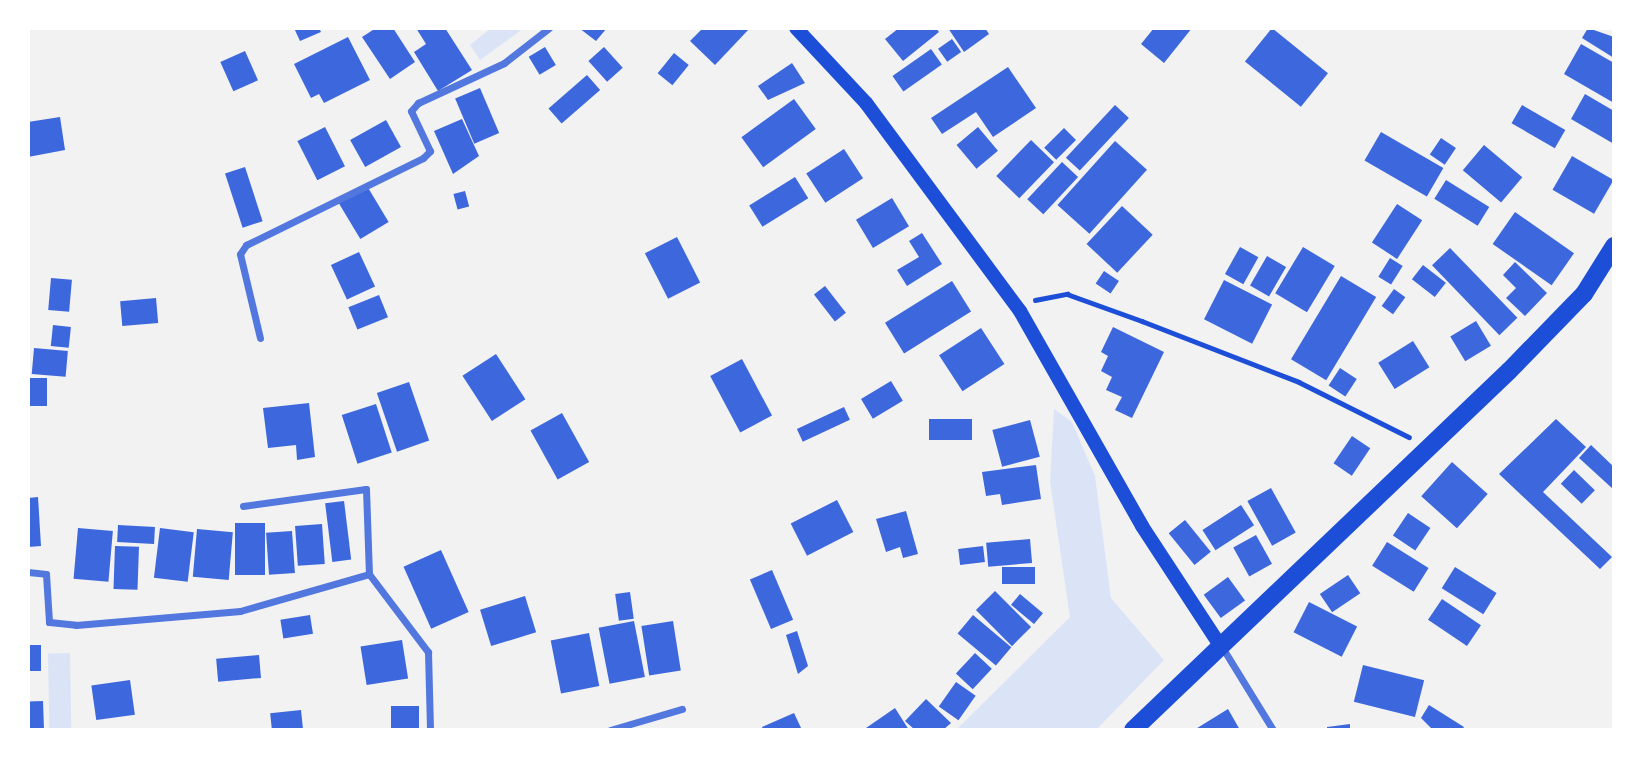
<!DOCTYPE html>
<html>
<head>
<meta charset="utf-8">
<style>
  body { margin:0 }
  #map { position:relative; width:1642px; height:758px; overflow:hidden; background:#f2f2f2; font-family:Jost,sans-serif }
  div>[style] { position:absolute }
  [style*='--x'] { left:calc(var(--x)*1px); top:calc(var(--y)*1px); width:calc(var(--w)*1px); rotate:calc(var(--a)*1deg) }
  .green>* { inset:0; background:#dbe4f7; transform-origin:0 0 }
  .building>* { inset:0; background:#3d67dc; transform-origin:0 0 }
  .path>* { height:4.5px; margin:-2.25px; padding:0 2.25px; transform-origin:2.25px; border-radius:2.25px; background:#1d4ed8 }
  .minor>* { height:7px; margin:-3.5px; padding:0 3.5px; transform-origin:3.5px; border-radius:3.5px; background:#5277de }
  .secondary>* { height:14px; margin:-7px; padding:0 7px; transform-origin:7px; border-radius:7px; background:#1d4ed8 }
  .primary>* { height:18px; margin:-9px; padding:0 9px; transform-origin:9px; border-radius:9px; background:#1d4ed8 }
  span { translate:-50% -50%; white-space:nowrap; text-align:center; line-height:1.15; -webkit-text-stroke:5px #fff; paint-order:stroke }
  .frame { position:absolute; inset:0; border:30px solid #fff; pointer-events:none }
</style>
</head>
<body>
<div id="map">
  <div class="green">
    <div style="clip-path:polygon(491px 28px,524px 28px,480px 60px,470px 45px)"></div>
    <div style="clip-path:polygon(1054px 409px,1072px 422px,1095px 476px,1111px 598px,1164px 660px,1096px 730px,956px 730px,1070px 617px,1050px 482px)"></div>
    <div style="left:70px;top:653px;width:77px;height:22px;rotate:89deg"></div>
  </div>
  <div class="building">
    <div style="clip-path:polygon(294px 28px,319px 28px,321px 32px,300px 41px)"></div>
    <div style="clip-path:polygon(376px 28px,393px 28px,415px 62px,390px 79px,362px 37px)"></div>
    <div style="clip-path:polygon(416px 28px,445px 28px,472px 70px,438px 91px,414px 52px,426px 44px)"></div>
    <div style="clip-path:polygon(579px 28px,607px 28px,596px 41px)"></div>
    <div style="clip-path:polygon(703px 28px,750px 28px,715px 65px,690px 41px)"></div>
    <div style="clip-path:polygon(899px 28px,936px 28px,939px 32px,903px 61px,885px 39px)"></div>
    <div style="clip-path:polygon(948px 28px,985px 28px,989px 34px,964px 52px)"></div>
    <div style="clip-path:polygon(1154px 28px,1192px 28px,1164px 63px,1141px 44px)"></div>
    <div style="left:1272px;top:28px;width:72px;height:43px;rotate:39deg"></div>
    <div style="clip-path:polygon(1588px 28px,1614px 37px,1614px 58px,1582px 38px)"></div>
    <div style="clip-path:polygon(348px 37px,370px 80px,324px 103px,319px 94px,311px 98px,294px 64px)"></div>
    <div style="left:952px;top:39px;width:16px;height:17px;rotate:55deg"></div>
    <div style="clip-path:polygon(1581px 44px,1614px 63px,1614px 103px,1564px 74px)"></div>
    <div style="left:545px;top:47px;width:21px;height:19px;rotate:59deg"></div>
    <div style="left:604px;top:47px;width:28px;height:21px;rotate:48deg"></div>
    <div style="left:931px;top:49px;width:19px;height:47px;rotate:55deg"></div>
    <div style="left:245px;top:51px;width:32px;height:27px;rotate:66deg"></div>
    <div style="left:674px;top:53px;width:19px;height:26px;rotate:39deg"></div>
    <div style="clip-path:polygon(792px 63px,805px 83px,768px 100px,758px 86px)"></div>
    <div style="clip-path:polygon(1008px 67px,1036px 108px,993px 137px,976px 112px,942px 134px,931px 118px)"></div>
    <div style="left:587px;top:75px;width:20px;height:51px;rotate:49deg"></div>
    <div style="left:480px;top:88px;width:49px;height:27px;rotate:67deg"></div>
    <div style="clip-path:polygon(1585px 94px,1614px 111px,1614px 144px,1571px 119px)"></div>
    <div style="left:794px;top:99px;width:37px;height:65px;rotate:54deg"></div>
    <div style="left:1115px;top:105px;width:19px;height:72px;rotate:43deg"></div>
    <div style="left:1522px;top:105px;width:50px;height:21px;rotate:30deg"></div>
    <div style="clip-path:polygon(60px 117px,65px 150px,28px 157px,28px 122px)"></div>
    <div style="clip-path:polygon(462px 119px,479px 156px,453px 174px,434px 131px)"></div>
    <div style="left:386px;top:120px;width:31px;height:41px;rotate:61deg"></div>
    <div style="left:325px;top:127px;width:44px;height:31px;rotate:63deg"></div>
    <div style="left:978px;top:127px;width:31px;height:28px;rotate:50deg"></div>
    <div style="left:1064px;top:128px;width:17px;height:28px;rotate:45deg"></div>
    <div style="left:1381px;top:132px;width:72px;height:33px;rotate:30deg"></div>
    <div style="left:1441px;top:138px;width:18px;height:20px;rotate:34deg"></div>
    <div style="left:1031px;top:140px;width:32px;height:50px;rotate:44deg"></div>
    <div style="left:1115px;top:141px;width:43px;height:86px;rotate:42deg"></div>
    <div style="left:1484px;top:145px;width:50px;height:33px;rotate:40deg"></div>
    <div style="left:844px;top:149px;width:35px;height:45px;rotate:57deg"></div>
    <div style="left:1572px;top:156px;width:48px;height:39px;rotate:30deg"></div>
    <div style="left:1062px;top:162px;width:22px;height:51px;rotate:43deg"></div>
    <div style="left:245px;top:167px;width:57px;height:21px;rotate:72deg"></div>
    <div style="left:795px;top:177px;width:25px;height:54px;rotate:58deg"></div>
    <div style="left:1446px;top:180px;width:51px;height:22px;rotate:32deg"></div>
    <div style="left:367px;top:186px;width:42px;height:33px;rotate:59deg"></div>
    <div style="left:465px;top:191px;width:16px;height:12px;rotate:75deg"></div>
    <div style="left:892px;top:198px;width:33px;height:42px;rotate:59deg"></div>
    <div style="left:1397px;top:204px;width:30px;height:46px;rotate:33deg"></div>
    <div style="left:1122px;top:206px;width:42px;height:52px;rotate:43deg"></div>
    <div style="left:1515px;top:212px;width:72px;height:39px;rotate:35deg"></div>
    <div style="clip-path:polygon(922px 233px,942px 264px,907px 286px,897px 270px,919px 257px,909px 241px)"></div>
    <div style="left:677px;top:237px;width:51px;height:36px;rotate:63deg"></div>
    <div style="left:1240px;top:247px;width:21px;height:31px;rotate:29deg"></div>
    <div style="left:1303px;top:247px;width:37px;height:54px;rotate:31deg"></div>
    <div style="left:1450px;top:248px;width:97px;height:25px;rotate:46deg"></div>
    <div style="left:359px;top:252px;width:38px;height:31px;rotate:65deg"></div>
    <div style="left:1267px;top:256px;width:22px;height:34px;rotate:30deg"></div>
    <div style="left:1390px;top:258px;width:15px;height:22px;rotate:32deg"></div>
    <div style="clip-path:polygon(1515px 262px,1547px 293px,1525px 316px,1506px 298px,1516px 288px,1503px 275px)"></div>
    <div style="left:1423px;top:265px;width:29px;height:18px;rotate:38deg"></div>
    <div style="left:1104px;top:271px;width:18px;height:15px;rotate:34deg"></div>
    <div style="left:1341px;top:276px;width:41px;height:97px;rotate:31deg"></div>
    <div style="left:51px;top:278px;width:21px;height:32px;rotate:5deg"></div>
    <div style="left:1224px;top:280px;width:54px;height:44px;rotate:27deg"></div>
    <div style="left:952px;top:281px;width:36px;height:79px;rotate:58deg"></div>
    <div style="left:825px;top:286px;width:34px;height:14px;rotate:52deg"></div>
    <div style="left:1394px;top:289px;width:14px;height:21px;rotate:36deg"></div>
    <div style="left:379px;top:295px;width:24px;height:33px;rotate:68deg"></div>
    <div style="left:156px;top:298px;width:25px;height:36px;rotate:85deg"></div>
    <div style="left:1476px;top:321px;width:29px;height:30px;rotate:59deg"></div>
    <div style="left:53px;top:325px;width:18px;height:21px;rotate:6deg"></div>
    <div style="clip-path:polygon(1113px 327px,1164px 352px,1132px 418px,1115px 410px,1122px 397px,1106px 390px,1112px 377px,1101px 371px,1108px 356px,1101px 352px)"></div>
    <div style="left:981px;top:328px;width:43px;height:50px;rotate:57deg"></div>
    <div style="left:1413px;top:341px;width:31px;height:41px;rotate:58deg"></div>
    <div style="left:34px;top:348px;width:34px;height:26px;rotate:5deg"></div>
    <div style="left:496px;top:354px;width:54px;height:40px;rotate:57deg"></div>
    <div style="left:742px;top:359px;width:64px;height:36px;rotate:62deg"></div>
    <div style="left:1340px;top:368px;width:20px;height:21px;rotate:33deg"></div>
    <div style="left:30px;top:378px;width:17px;height:28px"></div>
    <div style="left:891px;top:381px;width:23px;height:35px;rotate:59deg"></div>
    <div style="left:409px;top:382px;width:62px;height:34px;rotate:71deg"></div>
    <div style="clip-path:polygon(309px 403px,315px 457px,297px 460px,296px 445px,268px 448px,263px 408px)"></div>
    <div style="left:376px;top:404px;width:51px;height:36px;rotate:72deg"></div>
    <div style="left:844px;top:407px;width:14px;height:52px;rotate:65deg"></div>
    <div style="left:562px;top:413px;width:56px;height:36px;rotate:61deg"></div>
    <div style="left:929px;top:419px;width:43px;height:21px"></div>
    <div style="clip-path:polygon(1556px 419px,1586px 447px,1543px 492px,1612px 557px,1600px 569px,1499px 474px)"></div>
    <div style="left:1030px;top:420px;width:38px;height:39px;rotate:75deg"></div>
    <div style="left:1352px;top:436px;width:22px;height:33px;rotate:34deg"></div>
    <div style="clip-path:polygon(1591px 445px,1614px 467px,1614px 490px,1579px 458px)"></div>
    <div style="left:1452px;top:462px;width:48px;height:46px;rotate:42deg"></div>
    <div style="clip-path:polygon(1036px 465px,1041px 499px,1002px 505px,1000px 494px,986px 496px,982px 472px)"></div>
    <div style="left:1574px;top:470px;width:29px;height:19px;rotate:44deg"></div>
    <div style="left:1271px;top:488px;width:51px;height:27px;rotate:61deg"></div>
    <div style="clip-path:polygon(38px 497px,41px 546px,28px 547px,28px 498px)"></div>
    <div style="left:837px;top:500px;width:36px;height:52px;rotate:63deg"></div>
    <div style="left:344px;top:501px;width:59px;height:19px;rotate:83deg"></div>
    <div style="left:1241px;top:505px;width:24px;height:46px;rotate:57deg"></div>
    <div style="clip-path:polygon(906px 511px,918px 554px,903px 558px,900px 547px,886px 552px,876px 519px)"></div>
    <div style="left:1408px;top:513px;width:27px;height:27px;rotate:34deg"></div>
    <div style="left:1185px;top:520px;width:41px;height:21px;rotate:51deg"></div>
    <div style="left:265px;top:523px;width:52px;height:30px;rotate:90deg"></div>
    <div style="left:322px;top:524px;width:40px;height:27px;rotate:86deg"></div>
    <div style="left:118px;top:525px;width:37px;height:17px;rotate:3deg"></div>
    <div style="left:78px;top:528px;width:35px;height:51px;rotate:5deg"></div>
    <div style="left:160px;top:528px;width:34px;height:50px;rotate:7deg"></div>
    <div style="left:197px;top:529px;width:36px;height:48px;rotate:5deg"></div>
    <div style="left:292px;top:531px;width:42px;height:26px;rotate:86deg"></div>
    <div style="left:1256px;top:535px;width:33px;height:26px;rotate:61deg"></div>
    <div style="left:1030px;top:539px;width:24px;height:44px;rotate:85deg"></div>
    <div style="left:1387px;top:542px;width:49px;height:28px;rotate:32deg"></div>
    <div style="left:115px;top:546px;width:24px;height:43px;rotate:2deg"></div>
    <div style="left:983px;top:546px;width:16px;height:25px;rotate:83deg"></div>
    <div style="left:441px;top:550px;width:68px;height:41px;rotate:66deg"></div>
    <div style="left:1035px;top:567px;width:17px;height:33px;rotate:90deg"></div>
    <div style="left:1455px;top:567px;width:49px;height:25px;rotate:32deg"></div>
    <div style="left:772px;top:570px;width:54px;height:24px;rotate:67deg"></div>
    <div style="left:1348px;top:575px;width:22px;height:34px;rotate:56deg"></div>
    <div style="left:1228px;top:577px;width:29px;height:30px;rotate:54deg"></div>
    <div style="left:995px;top:591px;width:51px;height:27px;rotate:45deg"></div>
    <div style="left:630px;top:592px;width:27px;height:15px;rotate:82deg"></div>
    <div style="left:1020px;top:594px;width:30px;height:14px;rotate:40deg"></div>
    <div style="left:525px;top:596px;width:38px;height:47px;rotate:73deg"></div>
    <div style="left:1442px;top:599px;width:47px;height:25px;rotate:34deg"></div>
    <div style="left:1309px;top:602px;width:54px;height:34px;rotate:27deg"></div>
    <div style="left:310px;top:615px;width:19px;height:30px;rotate:81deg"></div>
    <div style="left:973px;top:615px;width:50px;height:24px;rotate:40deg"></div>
    <div style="left:634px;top:621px;width:57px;height:36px;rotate:79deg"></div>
    <div style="left:673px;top:621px;width:50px;height:32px;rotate:81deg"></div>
    <div style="clip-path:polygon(797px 631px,808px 666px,798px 674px,786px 635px)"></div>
    <div style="left:589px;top:633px;width:54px;height:39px;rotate:79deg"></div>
    <div style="left:402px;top:640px;width:39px;height:42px;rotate:81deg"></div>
    <div style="left:28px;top:645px;width:13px;height:26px"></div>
    <div style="left:975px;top:653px;width:23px;height:28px;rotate:43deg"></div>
    <div style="left:259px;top:655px;width:23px;height:43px;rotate:85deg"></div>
    <div style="left:1363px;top:665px;width:63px;height:38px;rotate:14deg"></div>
    <div style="left:130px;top:680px;width:35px;height:39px;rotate:82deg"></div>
    <div style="left:956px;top:682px;width:24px;height:30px;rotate:35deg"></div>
    <div style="clip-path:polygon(926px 699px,951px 723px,943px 730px,915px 730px,905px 721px)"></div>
    <div style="left:43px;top:701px;width:29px;height:15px;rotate:88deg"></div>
    <div style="clip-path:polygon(1429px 705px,1464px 727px,1462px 730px,1433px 730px,1421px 718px)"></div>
    <div style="left:391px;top:706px;width:28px;height:24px"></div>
    <div style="clip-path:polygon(895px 708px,909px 730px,867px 730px,866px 728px)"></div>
    <div style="clip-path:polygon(1228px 709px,1240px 730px,1194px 730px)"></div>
    <div style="left:301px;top:710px;width:20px;height:31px;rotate:84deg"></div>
    <div style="clip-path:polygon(794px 713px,802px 730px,763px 730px,762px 727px)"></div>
    <div style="clip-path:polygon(1350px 724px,1350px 730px,1327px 730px,1327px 727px)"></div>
  </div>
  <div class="path">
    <div style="--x:1035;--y:300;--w:33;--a:-11"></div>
    <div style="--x:1067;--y:294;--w:80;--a:19.8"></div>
    <div style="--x:1142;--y:321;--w:168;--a:21.2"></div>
    <div style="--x:1299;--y:382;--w:123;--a:26.6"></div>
  </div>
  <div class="minor">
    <div style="--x:260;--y:338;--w:86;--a:-103.4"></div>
    <div style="--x:240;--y:254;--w:11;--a:-56"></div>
    <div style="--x:246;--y:245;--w:197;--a:-26.2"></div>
    <div style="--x:423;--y:158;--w:10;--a:-45"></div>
    <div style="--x:430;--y:151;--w:44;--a:-115.4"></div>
    <div style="--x:411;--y:111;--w:11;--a:-49"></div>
    <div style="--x:418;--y:103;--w:95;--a:-24.9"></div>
    <div style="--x:504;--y:63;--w:57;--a:-37.9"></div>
    <div style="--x:243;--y:506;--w:124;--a:-7.9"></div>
    <div style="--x:366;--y:489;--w:85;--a:88"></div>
    <div style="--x:28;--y:572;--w:18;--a:6"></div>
    <div style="--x:46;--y:574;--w:48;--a:86.4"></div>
    <div style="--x:49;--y:622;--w:27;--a:6"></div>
    <div style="--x:76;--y:625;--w:165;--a:-4.9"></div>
    <div style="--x:240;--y:611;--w:134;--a:-16"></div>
    <div style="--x:369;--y:574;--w:98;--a:52.9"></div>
    <div style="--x:428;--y:652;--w:78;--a:88.5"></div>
    <div style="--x:1222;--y:647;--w:97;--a:58.4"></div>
    <div style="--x:610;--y:730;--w:75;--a:-16.3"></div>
  </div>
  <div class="secondary">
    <div style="--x:796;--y:28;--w:103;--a:47"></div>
    <div style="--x:866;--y:103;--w:259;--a:53.5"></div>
    <div style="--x:1020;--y:311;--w:247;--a:60.4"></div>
    <div style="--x:1142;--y:526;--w:142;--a:56.8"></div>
  </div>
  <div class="primary">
    <div style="--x:1133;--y:730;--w:520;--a:-43.68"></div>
    <div style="--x:1509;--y:371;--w:107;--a:-45.8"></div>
    <div style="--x:1584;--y:294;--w:57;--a:-58"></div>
  </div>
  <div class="frame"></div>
</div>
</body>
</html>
